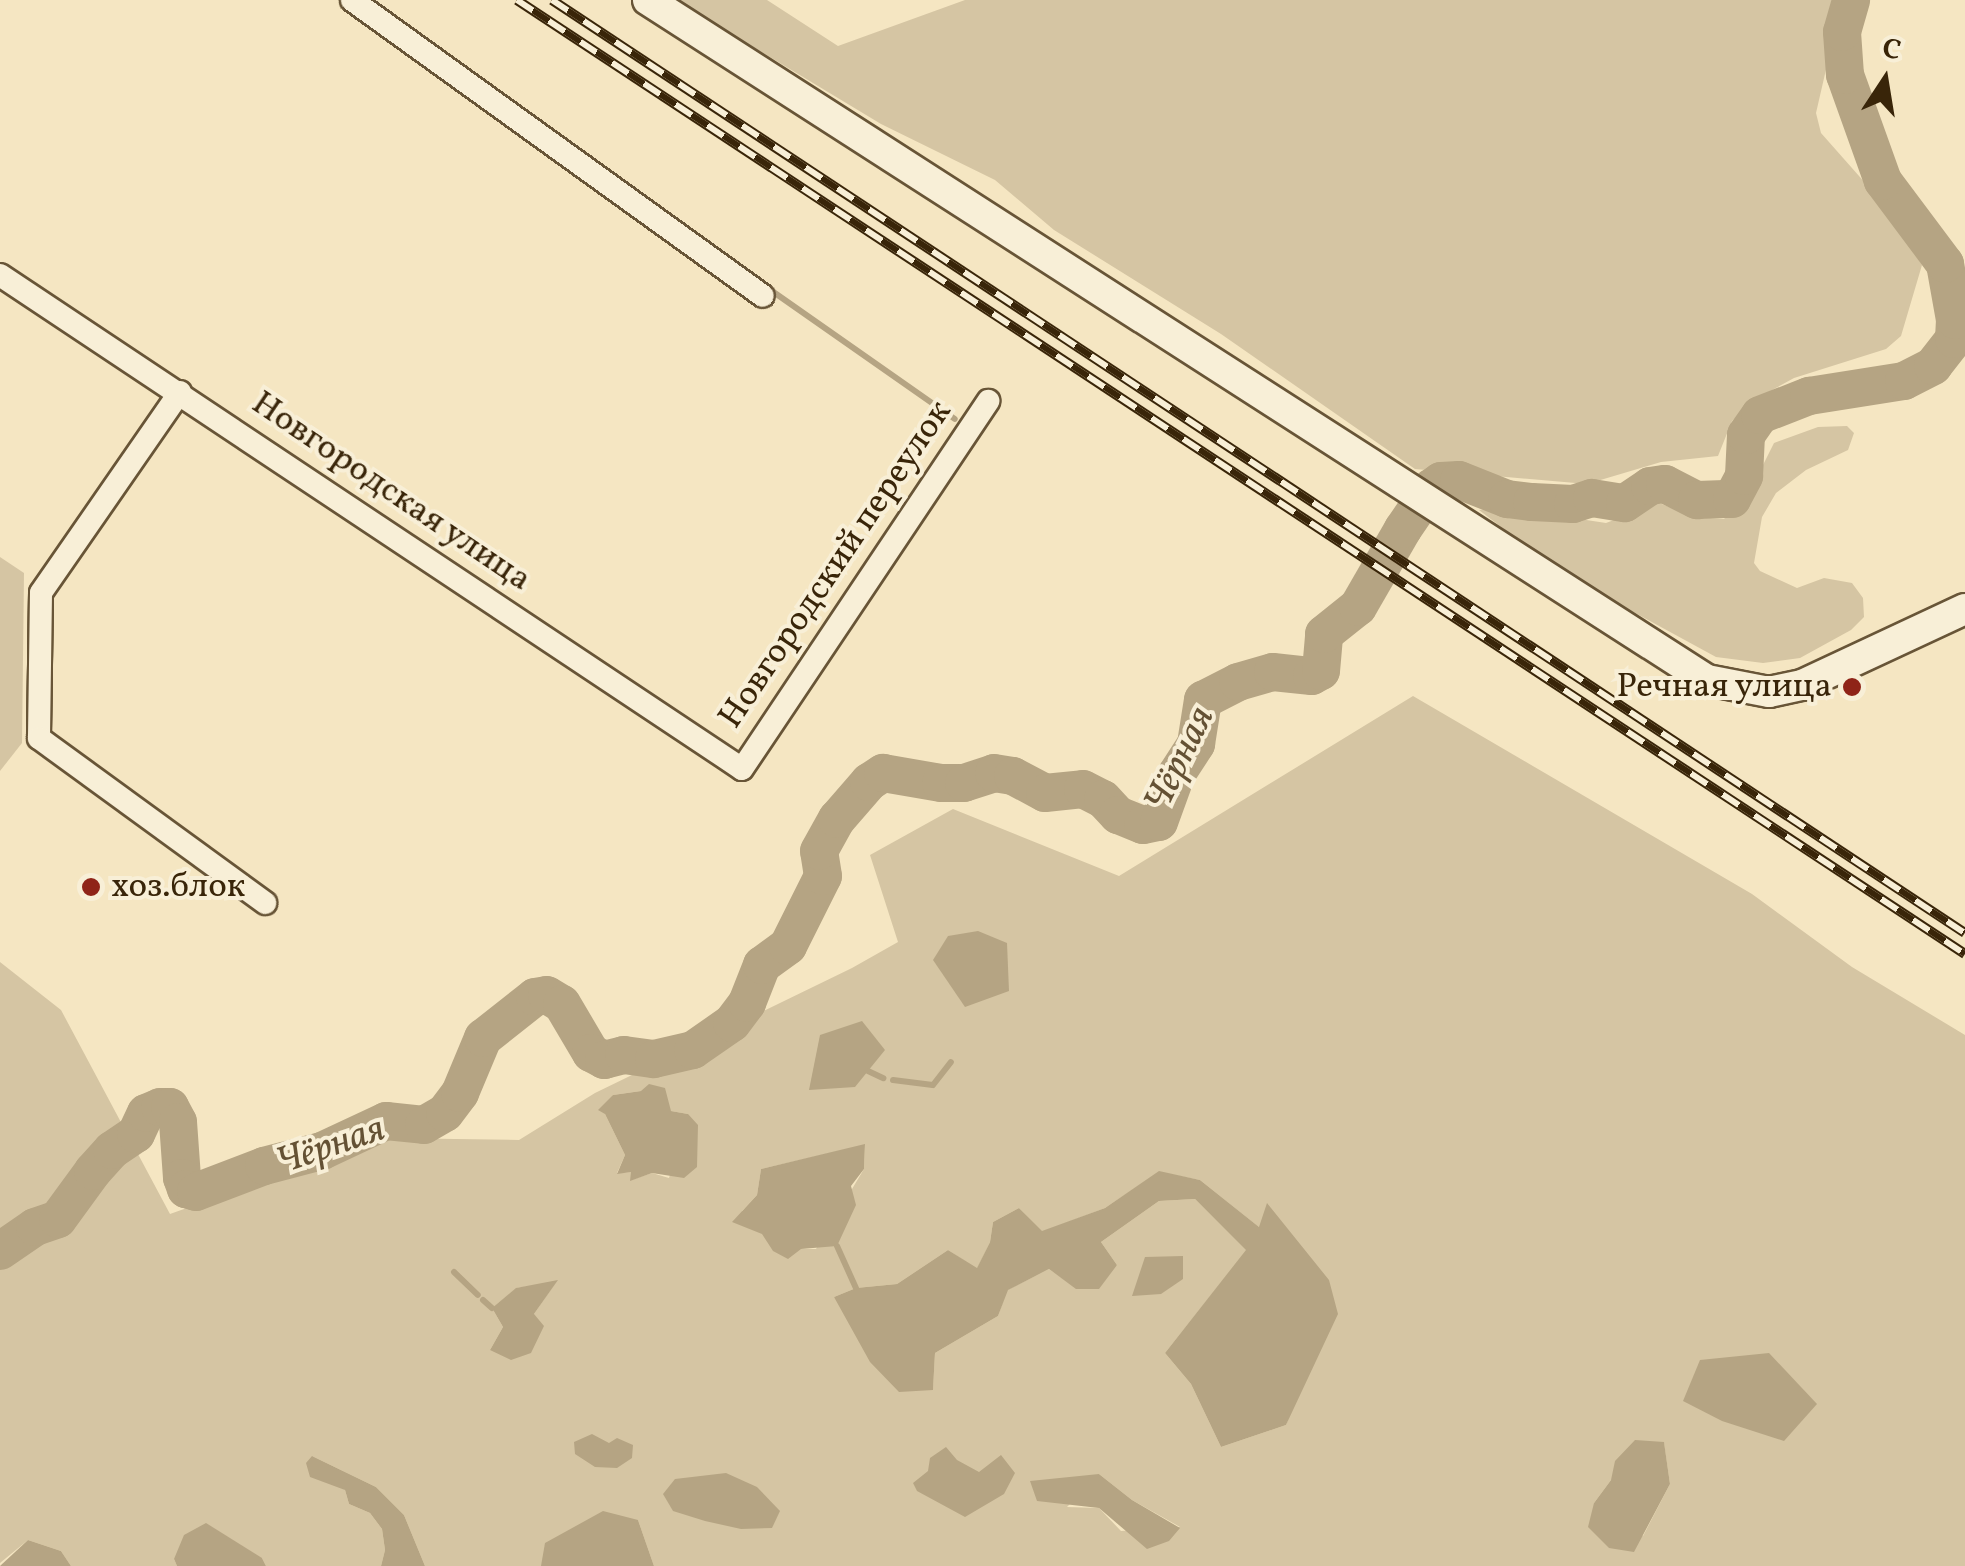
<!DOCTYPE html>
<html>
<head>
<meta charset="utf-8">
<style>
  body { margin:0 }
  #map { position:relative; width:1965px; height:1566px; overflow:hidden; background:#f5e6c2; font-family:Vollkorn,serif }
  div>[style] { position:absolute }
  [style*='--x'] { left:calc(var(--x)*1px); top:calc(var(--y)*1px); width:calc(var(--w)*1px); rotate:calc(var(--a)*1deg) }
  .green>* { inset:0; background:#d5c5a3 }
  .water>* { inset:0; background:#b5a483 }
  .stream>* { height:6px; margin:-3px; padding:0 3px; transform-origin:3px; border-radius:3px; background:#b5a483 }
  .river>* { height:38px; margin:-19px; padding:0 19px; transform-origin:19px; border-radius:19px; background:#b5a483 }
  .roads { filter:drop-shadow(2px 0 #685537) drop-shadow(-2px 0 #685537) drop-shadow(0 2px #685537) drop-shadow(0 -2px #685537) }
  .minor>* { height:22px; margin:-11px; padding:0 11px; transform-origin:11px; border-radius:11px; background:#f8efd7 }
  .tertiary>* { height:30px; margin:-15px; padding:0 15px; transform-origin:15px; border-radius:15px; background:#f8efd7 }
  .rail>* { height:10px; margin-top:-5px; transform-origin:0; background:repeating-linear-gradient(90deg,#f8efd7 0 19px,#392509 0 38px); box-sizing:border-box; border-block:2px solid #392509 }
  .dots>* { width:28px; height:28px; translate:-50% -50%; box-sizing:border-box; border:5px solid #f8efd7; border-radius:50% }
  span { translate:-50% -50%; white-space:nowrap; text-align:center; line-height:1.15; -webkit-text-stroke:8px #f8efd7; paint-order:stroke }
  .street-label { font-size:35px; color:#392509 }
  .poi-label { font-size:35px; color:#392509 }
  .right { translate:-100% -50%; text-align:right }
  .left { translate:0 -50%; text-align:left }
  .water-label { font-size:38px; color:#645134; font-style:italic }
  .north { position:absolute; left:1835px; top:30px; width:100px; height:100px; -webkit-text-stroke:8px #f8efd7; paint-order:stroke; rotate:12deg; font-size:28px; font-weight:700; line-height:40px; text-align:center; color:#392509 }
  .north::after { content:''; display:block; margin:auto; width:35px; height:45px; background:#392509; clip-path:polygon(50% 0,100% 100%,50% 72%,0 100%) }
</style>
</head>
<body>
<div id="map">
  <div class="green">
    <div style="clip-path:polygon(675px 0,767px 0,838px 46px,965px 0,1842px 0,1816px 113px,1821px 133px,1882px 202px,1922px 265px,1901px 336px,1886px 349px,1794px 378px,1761px 396px,1732px 421px,1718px 456px,1661px 462px,1587px 484px,1415px 469px,1221px 334px,1054px 230px,995px 180px,881px 124px)"></div>
    <div style="clip-path:polygon(1847px 426px,1854px 433px,1848px 450px,1806px 470px,1776px 493px,1762px 517px,1754px 563px,1760px 571px,1797px 588px,1824px 578px,1852px 583px,1863px 598px,1864px 617px,1851px 630px,1800px 658px,1763px 663px,1716px 657px,1560px 572px,1479px 510px,1501px 507px,1606px 523px,1659px 503px,1695px 517px,1724px 519px,1749px 493px,1774px 443px,1818px 427px)"></div>
    <div style="clip-path:polygon(0 557px,24px 573px,22px 743px,0 771px)"></div>
    <div style="clip-path:polygon(evenodd,1413px 696px,1752px 894px,1852px 967px,1965px 1035px,1965px 1566px,654px 1566px,638px 1520px,543px 1566px,425px 1566px,404px 1515px,376px 1487px,312px 1456px,345px 1490px,349px 1504px,370px 1513px,382px 1529px,385px 1550px,381px 1566px,266px 1566px,262px 1558px,174px 1559px,177px 1566px,71px 1566px,61px 1551px,28px 1540px,0 1563px,0 962px,61px 1010px,170px 1214px,383px 1138px,519px 1140px,595px 1093px,852px 968px,898px 942px,870px 855px,953px 809px,1119px 876px,1413px 696px,641px 1091px,671px 1111px,688px 1114px,669px 1178px,652px 1173px,631px 1180px,631px 1172px,617px 1173px,625px 1155px,605px 1114px,613px 1095px,641px 1091px,1413px 696px,865px 1145px,864px 1169px,816px 1249px,801px 1249px,744px 1225px,742px 1211px,757px 1195px,761px 1169px,865px 1145px,1413px 696px,1159px 1172px,1200px 1180px,1260px 1228px,1268px 1204px,1300px 1388px,1286px 1425px,1221px 1447px,1191px 1384px,1165px 1353px,1247px 1250px,1195px 1199px,1159px 1201px,1101px 1242px,1117px 1265px,1076px 1288px,1049px 1269px,1007px 1290px,998px 1316px,935px 1353px,933px 1389px,834px 1297px,856px 1288px,897px 1284px,948px 1250px,977px 1269px,990px 1242px,993px 1222px,1019px 1208px,1042px 1232px,1105px 1208px,1159px 1172px,1413px 696px,556px 1282px,534px 1314px,490px 1350px,503px 1327px,492px 1308px,517px 1288px,556px 1282px,1413px 696px,1664px 1443px,1670px 1484px,1643px 1536px,1594px 1503px,1611px 1480px,1664px 1443px,1413px 696px,1099px 1474px,1132px 1500px,1180px 1527px,1121px 1531px,1099px 1508px,1067px 1507px,1099px 1474px)"></div>
  </div>
  <div class="water">
    <div style="clip-path:polygon(978px 931px,1007px 943px,1009px 991px,965px 1007px,933px 960px,948px 936px)"></div>
    <div style="clip-path:polygon(862px 1021px,885px 1050px,855px 1087px,809px 1090px,820px 1035px)"></div>
    <div style="clip-path:polygon(649px 1084px,665px 1088px,671px 1111px,688px 1114px,698px 1125px,697px 1167px,684px 1178px,652px 1173px,630px 1181px,631px 1172px,617px 1174px,625px 1155px,605px 1114px,598px 1110px,613px 1095px,641px 1091px)"></div>
    <div style="clip-path:polygon(865px 1144px,864px 1169px,851px 1186px,856px 1205px,837px 1246px,801px 1249px,788px 1259px,773px 1251px,762px 1234px,732px 1222px,757px 1195px,761px 1169px)"></div>
    <div style="clip-path:polygon(1159px 1171px,1200px 1180px,1259px 1227px,1267px 1203px,1329px 1280px,1338px 1314px,1286px 1425px,1221px 1447px,1191px 1384px,1165px 1353px,1246px 1250px,1195px 1199px,1159px 1201px,1101px 1242px,1117px 1265px,1099px 1289px,1076px 1289px,1049px 1269px,1008px 1290px,998px 1316px,935px 1353px,933px 1390px,899px 1392px,870px 1362px,834px 1297px,856px 1288px,897px 1284px,948px 1250px,977px 1268px,990px 1242px,993px 1222px,1019px 1208px,1042px 1231px,1105px 1208px)"></div>
    <div style="clip-path:polygon(1183px 1256px,1183px 1279px,1161px 1294px,1132px 1296px,1145px 1257px)"></div>
    <div style="clip-path:polygon(558px 1280px,534px 1314px,544px 1326px,531px 1353px,511px 1360px,490px 1350px,503px 1327px,492px 1308px,516px 1288px)"></div>
    <div style="clip-path:polygon(1769px 1353px,1817px 1404px,1784px 1441px,1722px 1421px,1683px 1401px,1700px 1360px)"></div>
    <div style="clip-path:polygon(592px 1434px,609px 1443px,617px 1438px,633px 1445px,632px 1458px,617px 1468px,595px 1467px,575px 1454px,574px 1442px)"></div>
    <div style="clip-path:polygon(1635px 1440px,1664px 1442px,1670px 1484px,1634px 1552px,1609px 1548px,1588px 1527px,1594px 1503px,1611px 1480px,1615px 1461px)"></div>
    <div style="clip-path:polygon(946px 1447px,957px 1460px,979px 1472px,1001px 1455px,1015px 1473px,1004px 1494px,965px 1517px,917px 1491px,913px 1483px,928px 1471px,930px 1458px)"></div>
    <div style="clip-path:polygon(312px 1456px,376px 1487px,404px 1515px,425px 1566px,381px 1566px,385px 1550px,382px 1529px,370px 1513px,349px 1504px,345px 1490px,310px 1477px,306px 1463px)"></div>
    <div style="clip-path:polygon(726px 1473px,757px 1487px,780px 1511px,772px 1528px,741px 1529px,705px 1521px,673px 1511px,663px 1494px,675px 1479px)"></div>
    <div style="clip-path:polygon(1099px 1474px,1132px 1500px,1180px 1528px,1169px 1541px,1147px 1549px,1099px 1508px,1037px 1501px,1030px 1481px)"></div>
    <div style="clip-path:polygon(603px 1511px,638px 1520px,654px 1566px,541px 1566px,545px 1543px)"></div>
    <div style="clip-path:polygon(206px 1523px,262px 1558px,266px 1566px,177px 1566px,174px 1559px,184px 1535px)"></div>
    <div style="clip-path:polygon(28px 1540px,61px 1551px,71px 1566px,0 1566px)"></div>
  </div>
  <div class="stream">
    <div style="--x:772;--y:291;--w:223;--a:35"></div>
    <div style="--x:868;--y:1071;--w:17;--a:25"></div>
    <div style="--x:893;--y:1080;--w:40;--a:7.1"></div>
    <div style="--x:933;--y:1085;--w:29;--a:-52"></div>
    <div style="--x:837;--y:1246;--w:46;--a:65.7"></div>
    <div style="--x:454;--y:1272;--w:33;--a:44"></div>
    <div style="--x:483;--y:1300;--w:12;--a:42"></div>
  </div>
  <div class="river">
    <div style="--x:0;--y:1251;--w:42;--a:-34.4"></div>
    <div style="--x:35;--y:1227;--w:24;--a:-19"></div>
    <div style="--x:58;--y:1219;--w:59;--a:-53.9"></div>
    <div style="--x:93;--y:1171;--w:28;--a:-48"></div>
    <div style="--x:112;--y:1150;--w:29;--a:-34"></div>
    <div style="--x:136;--y:1134;--w:23;--a:-65"></div>
    <div style="--x:146;--y:1113;--w:15;--a:-23"></div>
    <div style="--x:160;--y:1107;--w:10;--a:0"></div>
    <div style="--x:170;--y:1107;--w:17;--a:62"></div>
    <div style="--x:178;--y:1122;--w:56;--a:85.9"></div>
    <div style="--x:182;--y:1178;--w:12;--a:70"></div>
    <div style="--x:186;--y:1189;--w:10;--a:17"></div>
    <div style="--x:196;--y:1192;--w:73;--a:-20.9"></div>
    <div style="--x:264;--y:1166;--w:60;--a:-14.5"></div>
    <div style="--x:322;--y:1151;--w:71;--a:-25.1"></div>
    <div style="--x:386;--y:1121;--w:38;--a:6"></div>
    <div style="--x:424;--y:1125;--w:24;--a:-30"></div>
    <div style="--x:445;--y:1113;--w:25;--a:-53"></div>
    <div style="--x:460;--y:1093;--w:60;--a:-67.3"></div>
    <div style="--x:483;--y:1038;--w:66;--a:-38.3"></div>
    <div style="--x:535;--y:997;--w:12;--a:-9"></div>
    <div style="--x:547;--y:995;--w:17;--a:31"></div>
    <div style="--x:562;--y:1004;--w:57;--a:59.4"></div>
    <div style="--x:591;--y:1053;--w:15;--a:28"></div>
    <div style="--x:604;--y:1060;--w:21;--a:-14"></div>
    <div style="--x:624;--y:1055;--w:30;--a:8"></div>
    <div style="--x:654;--y:1059;--w:40;--a:-13"></div>
    <div style="--x:693;--y:1050;--w:47;--a:-34.7"></div>
    <div style="--x:732;--y:1023;--w:25;--a:-53"></div>
    <div style="--x:747;--y:1003;--w:41;--a:-68.5"></div>
    <div style="--x:762;--y:965;--w:32;--a:-36"></div>
    <div style="--x:788;--y:946;--w:78;--a:-63.4"></div>
    <div style="--x:823;--y:876;--w:25;--a:-99"></div>
    <div style="--x:819;--y:851;--w:37;--a:-61"></div>
    <div style="--x:837;--y:819;--w:49;--a:-49.1"></div>
    <div style="--x:869;--y:782;--w:17;--a:-33"></div>
    <div style="--x:883;--y:773;--w:59;--a:9.8"></div>
    <div style="--x:941;--y:783;--w:23;--a:0"></div>
    <div style="--x:964;--y:783;--w:32;--a:-18"></div>
    <div style="--x:994;--y:773;--w:19;--a:9"></div>
    <div style="--x:1013;--y:776;--w:36;--a:28"></div>
    <div style="--x:1045;--y:793;--w:38;--a:-6"></div>
    <div style="--x:1083;--y:789;--w:22;--a:27"></div>
    <div style="--x:1103;--y:799;--w:22;--a:47"></div>
    <div style="--x:1118;--y:815;--w:27;--a:22"></div>
    <div style="--x:1143;--y:825;--w:16;--a:-11"></div>
    <div style="--x:1159;--y:822;--w:50;--a:-70.1"></div>
    <div style="--x:1176;--y:775;--w:37;--a:-57"></div>
    <div style="--x:1196;--y:744;--w:45;--a:-81"></div>
    <div style="--x:1203;--y:700;--w:39;--a:-27"></div>
    <div style="--x:1238;--y:682;--w:36;--a:-16"></div>
    <div style="--x:1273;--y:672;--w:39;--a:6"></div>
    <div style="--x:1312;--y:676;--w:10;--a:-29"></div>
    <div style="--x:1321;--y:671;--w:37;--a:-85"></div>
    <div style="--x:1324;--y:634;--w:43;--a:-38.5"></div>
    <div style="--x:1358;--y:607;--w:90;--a:-60"></div>
    <div style="--x:1403;--y:529;--w:50;--a:-55.7"></div>
    <div style="--x:1431;--y:488;--w:12;--a:-35"></div>
    <div style="--x:1441;--y:481;--w:18;--a:-3"></div>
    <div style="--x:1459;--y:480;--w:52;--a:21.6"></div>
    <div style="--x:1507;--y:499;--w:25;--a:7"></div>
    <div style="--x:1532;--y:502;--w:41;--a:2.8"></div>
    <div style="--x:1573;--y:504;--w:20;--a:-18"></div>
    <div style="--x:1592;--y:498;--w:33;--a:9"></div>
    <div style="--x:1625;--y:503;--w:30;--a:-34"></div>
    <div style="--x:1650;--y:486;--w:15;--a:-8"></div>
    <div style="--x:1665;--y:484;--w:36;--a:27"></div>
    <div style="--x:1697;--y:500;--w:35;--a:-2"></div>
    <div style="--x:1732;--y:499;--w:26;--a:-62"></div>
    <div style="--x:1744;--y:476;--w:41;--a:-87.2"></div>
    <div style="--x:1746;--y:435;--w:24;--a:-55"></div>
    <div style="--x:1760;--y:415;--w:53;--a:-21.2"></div>
    <div style="--x:1809;--y:396;--w:96;--a:-9"></div>
    <div style="--x:1904;--y:381;--w:33;--a:-27"></div>
    <div style="--x:1933;--y:366;--w:34;--a:-52"></div>
    <div style="--x:1954;--y:339;--w:19;--a:-87"></div>
    <div style="--x:1955;--y:320;--w:57;--a:-100.1"></div>
    <div style="--x:1945;--y:264;--w:104;--a:-126.8"></div>
    <div style="--x:1883;--y:181;--w:113;--a:-109.7"></div>
    <div style="--x:1845;--y:75;--w:43;--a:-94"></div>
    <div style="--x:1842;--y:32;--w:33;--a:-74"></div>
  </div>
  <div class="roads">
    <div class="minor">
      <div style="--x:352;--y:0;--w:506;--a:35.76"></div>
      <div style="--x:0;--y:275;--w:891;--a:33.65"></div>
      <div style="--x:742;--y:769;--w:443;--a:-56.2"></div>
      <div style="--x:180;--y:392;--w:244;--a:124.7"></div>
      <div style="--x:41;--y:593;--w:145;--a:90.8"></div>
      <div style="--x:39;--y:738;--w:280;--a:36.1"></div>
    </div>
    <div class="tertiary">
      <div style="--x:648;--y:0;--w:1259;--a:32.71"></div>
      <div style="--x:1707;--y:680;--w:63;--a:11"></div>
      <div style="--x:1769;--y:692;--w:34;--a:-12"></div>
      <div style="--x:1802;--y:685;--w:180;--a:-25"></div>
    </div>
  </div>
  <div class="rail">
    <div style="--x:517;--y:0;--w:1734;--a:33.38"></div>
    <div style="--x:552;--y:0;--w:1693;--a:33.44"></div>
  </div>
  <div class="dots">
    <div style="left:1852px;top:687px;background:#8f2418"></div>
    <div style="left:91px;top:887px;background:#8f2418"></div>
  </div>
  <div class="street-label">
    <span style="left:391px;top:492px;rotate:34deg">Новгородская улица</span>
    <span style="left:836px;top:565px;rotate:-56deg">Новгородский переулок</span>
  </div>
  <div class="poi-label">
    <span class="right" style="left:1832px;top:687px">Речная улица</span>
    <span class="left" style="left:111px;top:887px">хоз.блок</span>
  </div>
  <div class="water-label">
    <span style="left:1181px;top:760px;rotate:-64deg">Чёрная</span>
    <span style="left:331px;top:1147px;rotate:-19deg">Чёрная</span>
  </div>
  <div class="north">С</div>
</div>
</body>
</html>
